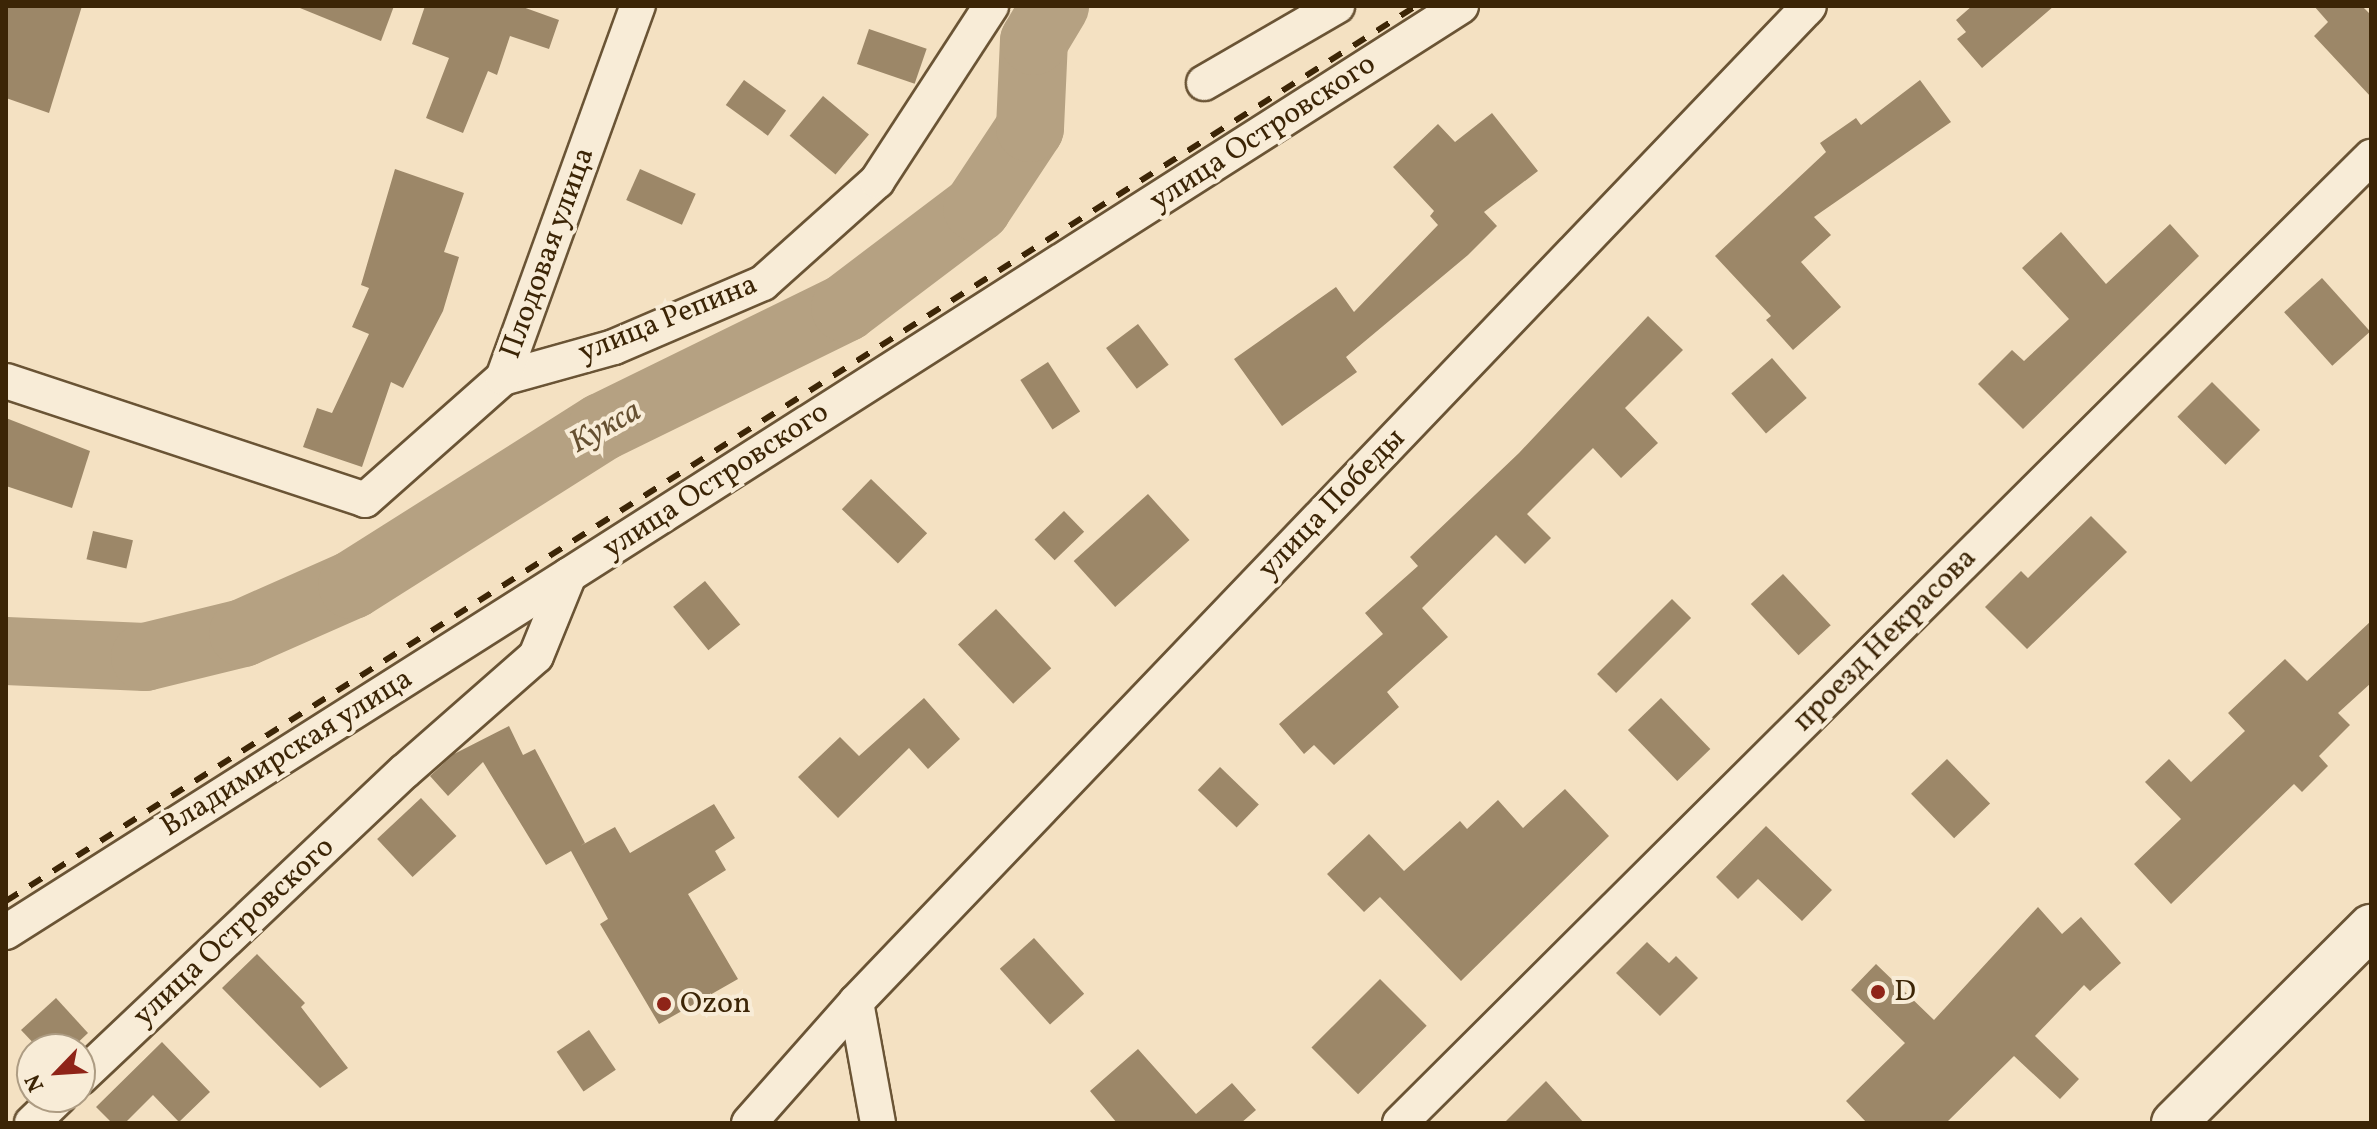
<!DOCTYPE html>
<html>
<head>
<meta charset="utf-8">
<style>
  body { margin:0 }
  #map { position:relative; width:2377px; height:1129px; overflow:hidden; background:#f4e1c2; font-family:Vollkorn,serif }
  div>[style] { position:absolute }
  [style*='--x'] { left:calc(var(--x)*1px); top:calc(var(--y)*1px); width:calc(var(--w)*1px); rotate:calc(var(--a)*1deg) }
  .river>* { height:68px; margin:-34px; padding:0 34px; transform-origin:34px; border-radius:34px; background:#b5a182 }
  .building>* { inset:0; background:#9c8768; transform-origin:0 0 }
  .roads { filter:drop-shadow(2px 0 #6a5435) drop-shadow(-2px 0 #6a5435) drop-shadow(0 2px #6a5435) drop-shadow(0 -2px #6a5435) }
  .street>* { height:34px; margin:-17px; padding:0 17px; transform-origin:17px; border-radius:17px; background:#f8ecd7 }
  .secondary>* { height:44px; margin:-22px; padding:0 22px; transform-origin:22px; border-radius:22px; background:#f8ecd7 }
  .rail>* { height:6px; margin-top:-3px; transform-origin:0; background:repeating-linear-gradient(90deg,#3c2506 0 14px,transparent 0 28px) }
  .dots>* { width:22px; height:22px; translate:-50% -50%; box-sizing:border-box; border:4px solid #f8ecd7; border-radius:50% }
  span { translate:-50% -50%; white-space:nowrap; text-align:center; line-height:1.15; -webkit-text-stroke:8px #f8ecd7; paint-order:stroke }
  .street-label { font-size:30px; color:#3c2506 }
  .poi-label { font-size:30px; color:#3c2506 }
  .left { translate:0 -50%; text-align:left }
  .water-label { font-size:32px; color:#665031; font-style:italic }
  .frame { position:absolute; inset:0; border:8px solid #3c2506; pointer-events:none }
  .north { position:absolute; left:16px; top:1033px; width:80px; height:80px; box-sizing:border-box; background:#f8ecd7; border:2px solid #ad9c83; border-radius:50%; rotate:245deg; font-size:22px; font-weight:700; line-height:32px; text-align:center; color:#3c2506 }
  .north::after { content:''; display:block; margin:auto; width:28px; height:36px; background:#8f2418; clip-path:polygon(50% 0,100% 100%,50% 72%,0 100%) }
</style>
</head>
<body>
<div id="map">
  <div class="river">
    <div style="--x:6;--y:651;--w:139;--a:2.5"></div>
    <div style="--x:145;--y:657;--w:101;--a:-13.8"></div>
    <div style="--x:243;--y:633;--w:119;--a:-23.8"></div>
    <div style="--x:352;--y:585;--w:296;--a:-32.3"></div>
    <div style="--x:602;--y:427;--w:271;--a:-26.1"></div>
    <div style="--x:845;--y:308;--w:166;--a:-37.1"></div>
    <div style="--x:977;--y:208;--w:96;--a:-56.5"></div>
    <div style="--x:1030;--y:128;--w:87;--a:-87.4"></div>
    <div style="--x:1034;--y:41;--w:41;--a:-59"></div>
  </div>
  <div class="building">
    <div style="clip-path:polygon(6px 6px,82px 6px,49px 113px,6px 98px)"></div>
    <div style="clip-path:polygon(295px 6px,394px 6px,381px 41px)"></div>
    <div style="clip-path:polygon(425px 6px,520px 6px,559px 20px,549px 49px,510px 36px,497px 75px,488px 71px,463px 133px,426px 118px,449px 58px,412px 44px)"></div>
    <div style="clip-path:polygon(1972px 6px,2054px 6px,1982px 68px,1957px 39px,1966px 32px,1956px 20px)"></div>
    <div style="clip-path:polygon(2314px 6px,2362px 6px,2371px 15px,2371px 97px,2314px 36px,2328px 22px)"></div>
    <div style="left:869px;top:29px;width:61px;height:37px;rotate:19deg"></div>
    <div style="left:744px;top:80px;width:52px;height:31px;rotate:36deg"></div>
    <div style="clip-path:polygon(1920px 80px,1951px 122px,1814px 217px,1831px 235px,1801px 262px,1841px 307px,1793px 350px,1766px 320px,1771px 316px,1715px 256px,1826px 152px,1820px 143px,1856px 118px,1861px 125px)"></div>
    <div style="left:823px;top:96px;width:60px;height:52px;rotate:40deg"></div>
    <div style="clip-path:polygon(1492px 113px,1538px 171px,1484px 212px,1497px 226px,1468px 255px,1346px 357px,1357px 372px,1282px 426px,1234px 359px,1336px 287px,1354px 312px,1438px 225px,1430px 216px,1434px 211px,1393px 167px,1438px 124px,1455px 142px)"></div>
    <div style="clip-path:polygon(395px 169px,464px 193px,444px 252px,459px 257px,443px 311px,403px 388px,391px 382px,362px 467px,303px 447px,317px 408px,332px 413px,369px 334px,352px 327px,369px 288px,361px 285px)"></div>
    <div style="left:640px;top:169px;width:61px;height:34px;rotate:24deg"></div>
    <div style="clip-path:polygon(2170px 224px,2199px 256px,2023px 429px,1978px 384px,2012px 350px,2024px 361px,2069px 319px,2022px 268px,2061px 232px,2106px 284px)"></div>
    <div style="left:2322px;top:278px;width:72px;height:51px;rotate:48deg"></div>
    <div style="clip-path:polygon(1648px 316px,1683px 350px,1625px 408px,1658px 443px,1621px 478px,1593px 448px,1527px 514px,1551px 538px,1525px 564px,1496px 535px,1422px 608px,1448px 637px,1387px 692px,1399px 707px,1334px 765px,1314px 745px,1304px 754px,1279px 724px,1383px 634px,1365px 613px,1418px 566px,1410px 557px,1519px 453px)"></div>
    <div style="left:1138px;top:324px;width:51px;height:40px;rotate:53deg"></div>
    <div style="left:1772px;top:358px;width:53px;height:54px;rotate:49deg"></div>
    <div style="left:1048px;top:362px;width:59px;height:33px;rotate:57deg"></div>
    <div style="left:2212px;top:382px;width:68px;height:49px;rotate:45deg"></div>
    <div style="clip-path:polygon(6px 418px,90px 451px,72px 508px,6px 486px)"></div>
    <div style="left:871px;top:479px;width:78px;height:42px;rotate:44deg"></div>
    <div style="left:1148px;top:494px;width:62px;height:100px;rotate:48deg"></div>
    <div style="left:1064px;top:511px;width:29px;height:41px;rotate:46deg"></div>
    <div style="clip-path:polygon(2091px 516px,2127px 552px,2027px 649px,1985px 607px,2021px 571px,2028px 578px)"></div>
    <div style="left:93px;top:531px;width:41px;height:29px;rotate:13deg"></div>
    <div style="left:1783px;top:574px;width:70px;height:44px;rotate:47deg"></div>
    <div style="left:705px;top:581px;width:56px;height:41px;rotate:51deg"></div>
    <div style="left:1672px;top:599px;width:27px;height:106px;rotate:45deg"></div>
    <div style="left:996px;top:609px;width:81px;height:52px;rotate:47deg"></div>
    <div style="clip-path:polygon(2371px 621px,2371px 683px,2338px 713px,2350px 725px,2319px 756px,2328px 766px,2302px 792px,2294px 784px,2171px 904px,2134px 864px,2181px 819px,2145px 782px,2169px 759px,2191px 782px,2245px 731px,2228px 713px,2285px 659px,2307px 681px)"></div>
    <div style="clip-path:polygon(924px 698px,960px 739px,928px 769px,909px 748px,838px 818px,798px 777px,840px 737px,859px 756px)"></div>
    <div style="left:1661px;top:698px;width:71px;height:46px;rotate:46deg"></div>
    <div style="clip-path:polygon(509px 726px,523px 755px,535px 749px,585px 843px,580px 846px,615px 827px,630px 853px,714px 804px,735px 838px,715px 851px,726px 870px,688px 894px,738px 979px,659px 1024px,600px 924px,608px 919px,571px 851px,546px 865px,483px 762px,448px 796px,430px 776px,454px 754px)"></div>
    <div style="left:1947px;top:759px;width:62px;height:50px;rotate:46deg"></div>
    <div style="left:1220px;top:767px;width:54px;height:32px;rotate:44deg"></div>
    <div style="clip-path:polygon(1565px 789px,1609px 836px,1461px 981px,1380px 897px,1364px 912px,1327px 874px,1369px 834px,1404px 871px,1460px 821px,1467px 829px,1498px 800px,1523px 828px)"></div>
    <div style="left:421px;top:798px;width:52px;height:60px;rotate:47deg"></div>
    <div style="clip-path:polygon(1766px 826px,1832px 890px,1802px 921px,1758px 879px,1738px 899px,1716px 877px)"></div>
    <div style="clip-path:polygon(2038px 907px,2062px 934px,2081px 917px,2121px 963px,2090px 991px,2084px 985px,2035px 1036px,2079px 1079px,2060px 1099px,2014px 1056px,1946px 1123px,1867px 1123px,1846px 1101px,1905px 1043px,1851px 990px,1876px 964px,1934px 1020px)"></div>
    <div style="left:1034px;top:938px;width:75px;height:46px;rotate:48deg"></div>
    <div style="clip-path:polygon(1647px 942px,1669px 963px,1676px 956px,1698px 978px,1660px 1016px,1616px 973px)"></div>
    <div style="clip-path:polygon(257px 954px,305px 1003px,301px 1007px,348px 1068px,320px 1088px,222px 988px)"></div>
    <div style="left:1380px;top:979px;width:66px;height:97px;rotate:45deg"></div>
    <div style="clip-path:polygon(56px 998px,88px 1033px,71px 1049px,39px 1049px,21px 1030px)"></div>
    <div style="left:589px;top:1030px;width:48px;height:39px;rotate:56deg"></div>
    <div style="clip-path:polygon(162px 1042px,210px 1092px,179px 1122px,153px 1095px,125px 1123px,112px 1123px,96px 1107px)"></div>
    <div style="clip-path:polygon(1138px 1049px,1196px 1114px,1232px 1083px,1256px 1110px,1241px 1123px,1117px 1123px,1090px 1091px)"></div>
    <div style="clip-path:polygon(1546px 1081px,1584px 1123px,1504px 1123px)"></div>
  </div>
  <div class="roads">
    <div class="street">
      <div style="--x:1204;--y:83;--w:154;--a:-30.1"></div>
      <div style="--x:503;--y:378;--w:115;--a:-15.6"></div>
      <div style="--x:614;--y:347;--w:162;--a:-23.2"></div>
      <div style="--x:763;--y:283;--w:153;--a:-41.8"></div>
      <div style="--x:877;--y:181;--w:209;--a:-56.9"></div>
      <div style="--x:6;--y:381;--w:378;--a:18.3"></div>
      <div style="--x:365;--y:500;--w:184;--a:-41.5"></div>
      <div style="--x:503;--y:378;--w:396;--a:-70.1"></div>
      <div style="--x:6;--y:932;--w:667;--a:-32.38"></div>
      <div style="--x:856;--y:1002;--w:123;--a:79.7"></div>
      <div style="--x:80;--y:1078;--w:447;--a:-43.4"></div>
      <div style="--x:405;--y:771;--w:174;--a:-41.3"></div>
      <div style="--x:536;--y:656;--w:87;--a:-67.8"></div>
      <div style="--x:569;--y:575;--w:1058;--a:-32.53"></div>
      <div style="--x:32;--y:1123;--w:37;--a:-44"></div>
      <div style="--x:749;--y:1123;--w:162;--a:-48.5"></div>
      <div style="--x:856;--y:1002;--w:1378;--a:-46.26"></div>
      <div style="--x:1400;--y:1123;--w:1370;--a:-44.85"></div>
    </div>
    <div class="secondary">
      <div style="--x:2174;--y:1123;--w:278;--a:-44.9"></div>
    </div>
  </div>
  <div class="rail">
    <div style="--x:6;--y:901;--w:1670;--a:-32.41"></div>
  </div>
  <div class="dots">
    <div style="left:1878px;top:992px;background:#8f2418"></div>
    <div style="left:664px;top:1004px;background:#8f2418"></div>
  </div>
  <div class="street-label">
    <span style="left:1263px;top:133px;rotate:-33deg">улица Островского</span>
    <span style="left:548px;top:253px;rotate:-70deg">Плодовая улица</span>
    <span style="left:668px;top:319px;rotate:-22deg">улица Репина</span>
    <span style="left:716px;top:481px;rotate:-33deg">улица Островского</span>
    <span style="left:1332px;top:504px;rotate:-46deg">улица Победы</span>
    <span style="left:1885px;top:640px;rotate:-45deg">проезд Некрасова</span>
    <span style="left:287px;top:753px;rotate:-32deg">Владимирская улица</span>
    <span style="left:234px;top:932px;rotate:-43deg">улица Островского</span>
  </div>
  <div class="poi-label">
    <span class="left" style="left:1894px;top:992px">D</span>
    <span class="left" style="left:680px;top:1004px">Ozon</span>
  </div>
  <div class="water-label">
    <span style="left:606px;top:428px;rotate:-29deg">Кукса</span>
  </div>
  <div class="frame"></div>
  <div class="north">N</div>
</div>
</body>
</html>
